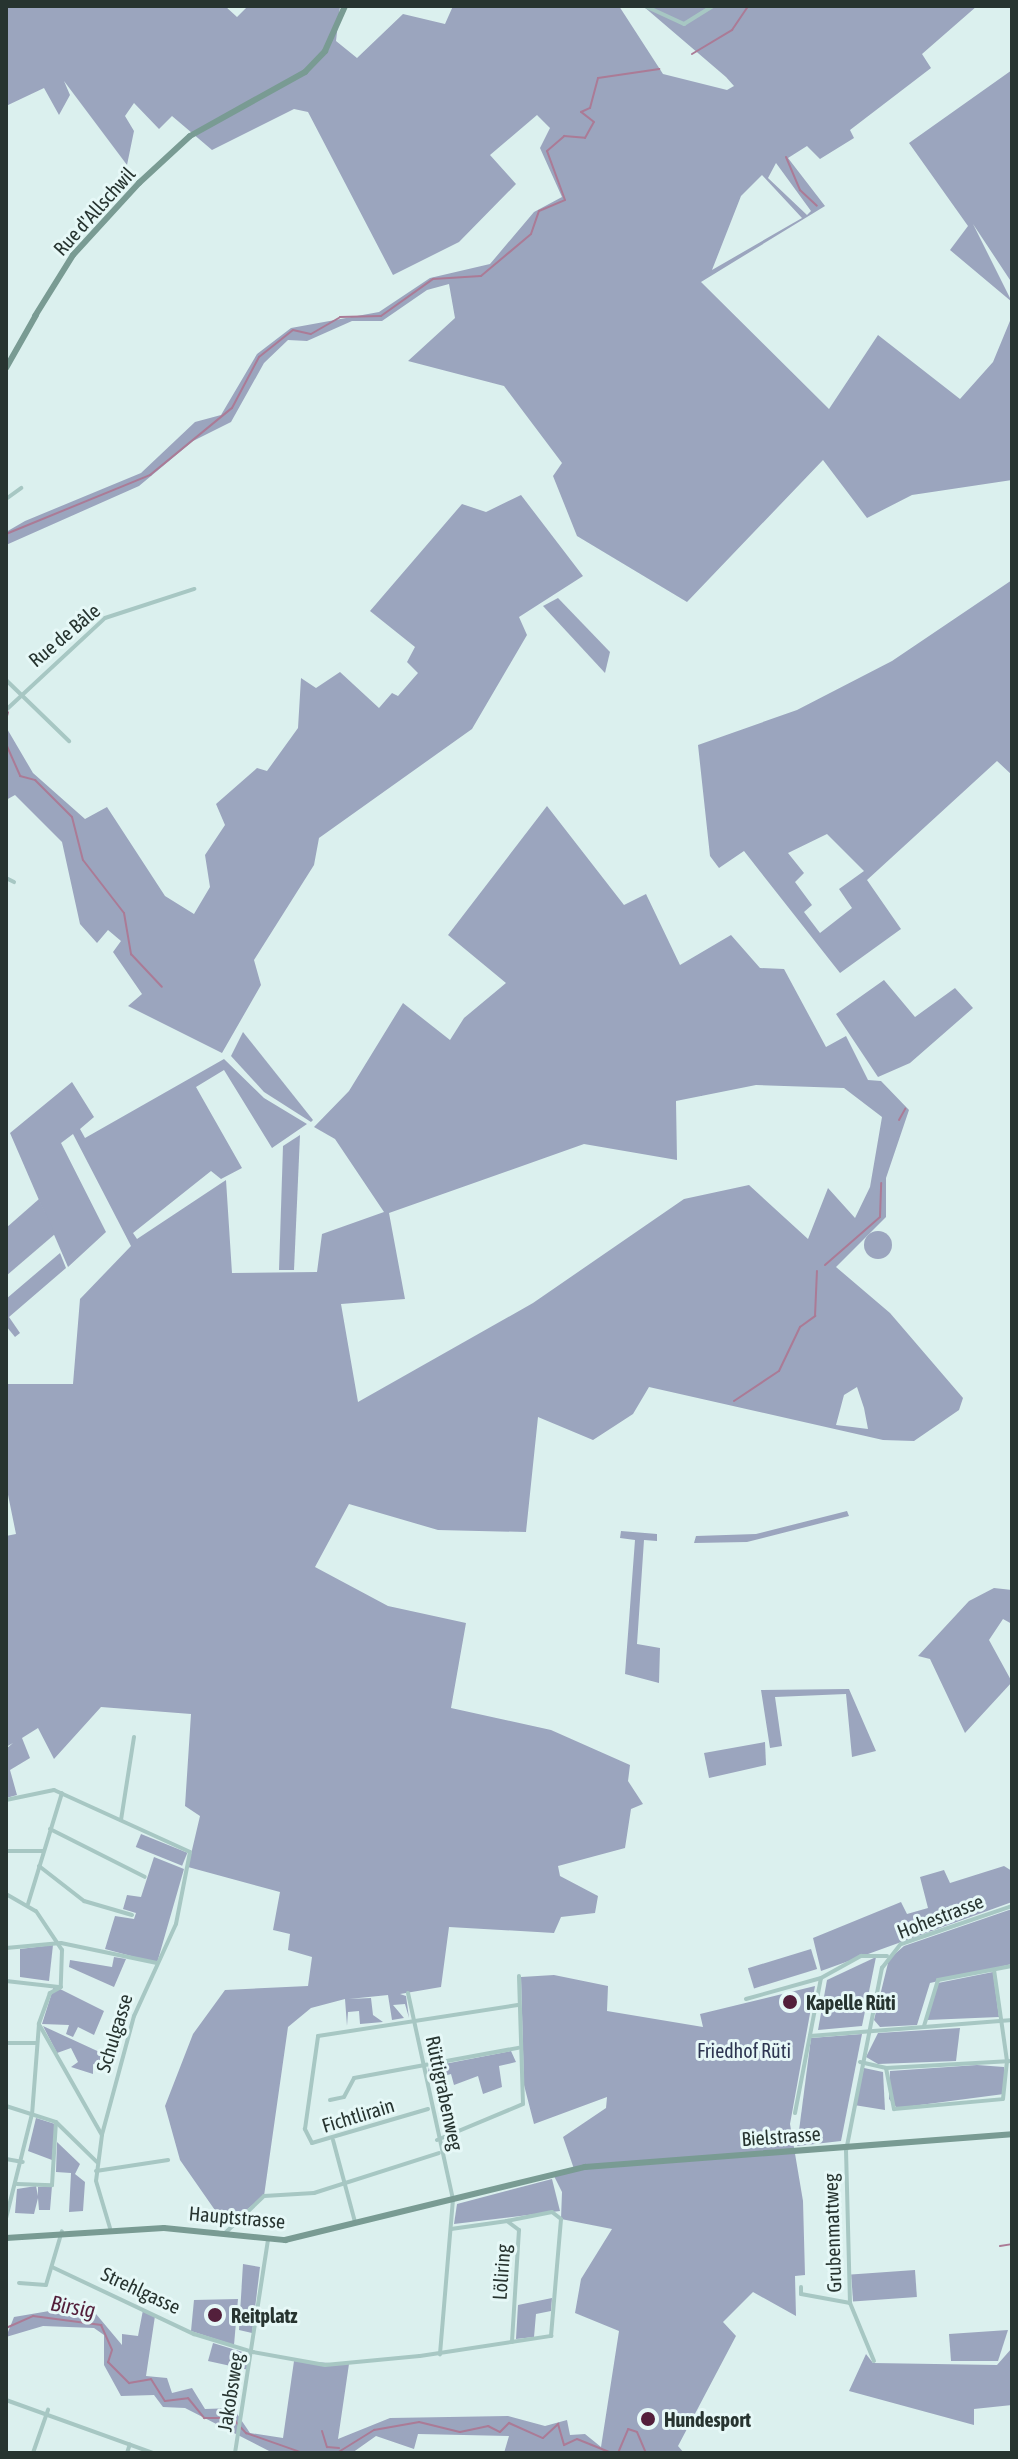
<!DOCTYPE html>
<html>
<head>
<meta charset="utf-8">
<style>
  body { margin:0 }
  #map { position:relative; width:1018px; height:2459px; overflow:hidden; background:#dbf0ee; font-family:"Asap Condensed",sans-serif }
  div>[style] { position:absolute }
  [style*='--x'] { left:calc(var(--x)*1px); top:calc(var(--y)*1px); width:calc(var(--w)*1px); rotate:calc(var(--a)*1deg) }
  .green>* { inset:0; background:#9ba5be; transform-origin:0 0 }
  .round { border-radius:50% }
  .stream>* { height:2px; margin:-1px; padding:0 1px; transform-origin:1px; border-radius:1px; background:#ab7b96 }
  .street>* { height:4px; margin:-2px; padding:0 2px; transform-origin:2px; border-radius:2px; background:#a7c7c3 }
  .secondary>* { height:6px; margin:-3px; padding:0 3px; transform-origin:3px; border-radius:3px; background:#799b93 }
  .dots>* { width:22px; height:22px; translate:-50% -50%; box-sizing:border-box; border:4px solid #e6f8f7; border-radius:50% }
  span { translate:-50% -50%; white-space:nowrap; text-align:center; line-height:1.15; -webkit-text-stroke:6px #e6f8f7; paint-order:stroke }
  .street-label { font-size:20px; color:#273430 }
  .poi-label { font-size:20px; color:#273430; font-weight:700 }
  .left { translate:0 -50%; text-align:left }
  .park-label { font-size:20px; color:#2d3551 }
  .water-label { font-size:22px; color:#531f3b; font-style:italic }
  .frame { position:absolute; inset:0; border:8px solid #273430; pointer-events:none }
</style>
</head>
<body>
<div id="map">
  <div class="green">
    <div style="clip-path:polygon(evenodd,6px 6px,225px 6px,237px 17px,248px 6px,340px 6px,336px 41px,357px 58px,403px 14px,445px 24px,453px 6px,619px 6px,663px 74px,727px 90px,734px 86px,726px 77px,643px 6px,977px 6px,922px 54px,931px 68px,850px 130px,854px 138px,820px 159px,807px 146px,788px 158px,825px 206px,701px 282px,829px 409px,878px 335px,960px 399px,993px 362px,1012px 316px,1012px 480px,912px 495px,867px 518px,823px 460px,687px 602px,577px 536px,553px 476px,562px 463px,504px 386px,408px 361px,455px 318px,449px 284px,427px 290px,382px 321px,352px 321px,307px 341px,288px 340px,264px 363px,231px 422px,193px 441px,139px 486px,6px 545px,6px 532px,25px 521px,141px 473px,195px 422px,221px 415px,257px 354px,291px 328px,379px 312px,430px 278px,490px 264px,534px 212px,562px 197px,540px 148px,550px 128px,537px 115px,490px 155px,516px 184px,459px 242px,393px 275px,308px 112px,294px 109px,212px 150px,172px 116px,159px 129px,134px 103px,125px 116px,134px 131px,127px 165px,64px 81px,70px 95px,59px 115px,44px 88px,6px 106px,6px 6px,776px 163px,811px 211px,807px 215px,768px 178px,776px 163px,6px 6px,762px 175px,802px 218px,712px 270px,741px 196px,762px 175px)"></div>
    <div style="clip-path:polygon(1012px 70px,1012px 283px,973px 224px,1012px 302px,950px 250px,968px 226px,909px 143px)"></div>
    <div style="clip-path:polygon(521px 495px,583px 576px,519px 617px,527px 635px,472px 729px,319px 838px,314px 865px,254px 960px,261px 985px,222px 1053px,128px 1006px,142px 994px,113px 952px,121px 941px,108px 930px,97px 943px,80px 924px,62px 842px,15px 795px,6px 800px,6px 727px,33px 773px,85px 819px,107px 807px,165px 896px,194px 914px,210px 887px,205px 855px,225px 825px,216px 804px,257px 768px,267px 771px,298px 728px,301px 678px,316px 688px,340px 672px,379px 708px,392px 693px,398px 696px,418px 673px,407px 662px,415px 647px,370px 611px,462px 504px,486px 512px)"></div>
    <div style="clip-path:polygon(evenodd,1012px 580px,1012px 775px,997px 761px,867px 880px,901px 929px,840px 973px,744px 851px,719px 868px,710px 856px,698px 745px,797px 710px,892px 661px,1012px 580px,827px 834px,864px 871px,839px 889px,852px 908px,820px 933px,804px 912px,812px 905px,795px 882px,804px 873px,788px 853px,827px 834px)"></div>
    <div style="clip-path:polygon(558px 598px,610px 652px,605px 673px,543px 606px)"></div>
    <div style="clip-path:polygon(evenodd,547px 806px,624px 905px,646px 894px,680px 965px,731px 935px,760px 968px,784px 969px,826px 1047px,846px 1036px,868px 1080px,881px 1081px,909px 1110px,886px 1178px,886px 1217px,836px 1267px,890px 1313px,963px 1398px,959px 1410px,914px 1441px,883px 1440px,649px 1387px,633px 1414px,593px 1440px,538px 1417px,526px 1532px,438px 1530px,349px 1504px,315px 1567px,388px 1606px,466px 1623px,451px 1708px,551px 1730px,630px 1765px,628px 1781px,643px 1804px,631px 1809px,625px 1848px,558px 1866px,560px 1876px,598px 1896px,595px 1913px,561px 1917px,554px 1933px,449px 1927px,441px 1987px,400px 1994px,406px 1996px,409px 2018px,405px 2004px,393px 2005px,404px 2018px,392px 2020px,388px 1995px,349px 1999px,371px 1998px,373px 2015px,383px 2022px,360px 2024px,359px 2011px,348px 2012px,347px 2026px,345px 1999px,311px 2008px,288px 2027px,264px 2196px,226px 2226px,180px 2160px,165px 2106px,193px 2034px,225px 1990px,308px 1986px,312px 1957px,288px 1950px,290px 1934px,273px 1930px,280px 1892px,188px 1867px,200px 1816px,185px 1806px,191px 1714px,101px 1707px,54px 1759px,38px 1728px,22px 1738px,30px 1758px,10px 1770px,17px 1795px,6px 1798px,6px 1749px,13px 1743px,6px 1747px,6px 1536px,16px 1534px,6px 1485px,6px 1384px,73px 1384px,80px 1299px,131px 1246px,73px 1134px,61px 1143px,106px 1232px,68px 1267px,10px 1133px,72px 1082px,94px 1117px,80px 1129px,85px 1138px,224px 1059px,264px 1098px,307px 1124px,272px 1148px,224px 1070px,196px 1087px,242px 1168px,221px 1179px,211px 1171px,133px 1233px,137px 1239px,226px 1180px,232px 1273px,317px 1272px,322px 1234px,384px 1212px,335px 1139px,314px 1127px,349px 1091px,403px 1003px,450px 1040px,464px 1018px,506px 983px,448px 935px,547px 806px,756px 1085px,844px 1088px,882px 1117px,870px 1187px,855px 1218px,828px 1188px,808px 1239px,749px 1185px,684px 1199px,533px 1303px,358px 1402px,341px 1304px,405px 1299px,389px 1213px,584px 1144px,677px 1160px,676px 1101px,756px 1085px,547px 806px,857px 1387px,864px 1408px,868px 1429px,836px 1425px,844px 1395px,857px 1387px)"></div>
    <div style="clip-path:polygon(884px 980px,915px 1017px,955px 988px,973px 1008px,910px 1063px,878px 1077px,836px 1014px)"></div>
    <div style="clip-path:polygon(243px 1032px,313px 1120px,311px 1122px,264px 1092px,231px 1056px)"></div>
    <div style="clip-path:polygon(300px 1135px,294px 1270px,279px 1270px,283px 1146px)"></div>
    <div style="clip-path:polygon(39px 1199px,55px 1234px,6px 1276px,6px 1228px)"></div>
    <div class="round" style="left:864px;top:1231px;width:28px;height:28px"></div>
    <div style="clip-path:polygon(60px 1253px,66px 1268px,9px 1317px,20px 1333px,15px 1337px,6px 1326px,6px 1299px)"></div>
    <div style="clip-path:polygon(847px 1511px,849px 1516px,747px 1542px,694px 1543px,696px 1536px,756px 1534px)"></div>
    <div style="clip-path:polygon(621px 1531px,657px 1534px,657px 1541px,644px 1540px,637px 1644px,660px 1648px,659px 1683px,625px 1674px,635px 1540px,620px 1538px)"></div>
    <div style="clip-path:polygon(994px 1588px,1012px 1590px,1012px 1624px,1003px 1619px,989px 1640px,1012px 1682px,965px 1733px,930px 1659px,918px 1656px,969px 1601px)"></div>
    <div style="clip-path:polygon(849px 1689px,876px 1751px,852px 1757px,846px 1694px,775px 1697px,782px 1746px,770px 1748px,761px 1690px)"></div>
    <div style="clip-path:polygon(765px 1742px,766px 1765px,709px 1778px,704px 1753px)"></div>
    <div style="left:141px;top:1834px;width:50px;height:14px;rotate:22deg"></div>
    <div style="clip-path:polygon(154px 1857px,184px 1869px,157px 1963px,105px 1949px,115px 1916px,134px 1919px,136px 1913px,123px 1909px,127px 1895px,141px 1897px)"></div>
    <div style="clip-path:polygon(1004px 1866px,1012px 1871px,1012px 1902px,821px 1971px,813px 1938px,901px 1902px,907px 1914px,928px 1908px,920px 1877px,944px 1870px,950px 1883px)"></div>
    <div style="clip-path:polygon(1012px 1909px,1012px 1964px,930px 1983px,917px 2025px,880px 2027px,874px 2020px,889px 1959px,904px 1946px)"></div>
    <div style="clip-path:polygon(53px 1945px,49px 1981px,20px 1977px,20px 1949px)"></div>
    <div style="left:811px;top:1949px;width:21px;height:66px;rotate:73deg"></div>
    <div style="clip-path:polygon(114px 1957px,126px 1959px,114px 1987px,69px 1967px,70px 1960px,112px 1967px)"></div>
    <div style="clip-path:polygon(876px 1957px,862px 2026px,818px 2030px,827px 1980px)"></div>
    <div style="clip-path:polygon(993px 1972px,999px 2017px,927px 2020px,938px 1983px)"></div>
    <div style="clip-path:polygon(554px 1975px,608px 1986px,607px 2011px,703px 2027px,700px 2014px,815px 1986px,790px 2124px,803px 2201px,805px 2275px,795px 2276px,796px 2316px,753px 2292px,723px 2322px,736px 2336px,678px 2446px,684px 2453px,504px 2453px,509px 2436px,418px 2434px,414px 2449px,376px 2436px,352px 2453px,271px 2452px,185px 2408px,163px 2407px,154px 2395px,121px 2396px,104px 2365px,104px 2335px,94px 2328px,43px 2326px,6px 2337px,14px 2317px,61px 2309px,96px 2314px,122px 2345px,122px 2334px,138px 2336px,143px 2310px,155px 2316px,146px 2376px,167px 2378px,172px 2393px,192px 2388px,205px 2409px,233px 2408px,250px 2433px,283px 2438px,294px 2361px,349px 2364px,338px 2439px,390px 2418px,508px 2416px,545px 2426px,567px 2420px,570px 2435px,585px 2434px,601px 2447px,619px 2331px,575px 2313px,581px 2279px,612px 2229px,561px 2219px,562px 2192px,553px 2174px,574px 2169px,563px 2137px,606px 2108px,607px 2097px,534px 2124px,524px 2085px,521px 1977px)"></div>
    <div style="clip-path:polygon(54px 1986px,104px 2011px,94px 2035px,78px 2027px,73px 2037px,66px 2034px,69px 2025px,42px 2024px)"></div>
    <div style="clip-path:polygon(43px 2026px,106px 2055px,101px 2067px,93px 2064px,93px 2074px,71px 2067px,78px 2062px,71px 2048px,57px 2053px)"></div>
    <div style="clip-path:polygon(960px 2028px,956px 2061px,878px 2064px,866px 2057px,878px 2033px)"></div>
    <div style="clip-path:polygon(862px 2034px,841px 2141px,797px 2146px,811px 2038px)"></div>
    <div style="clip-path:polygon(511px 2051px,516px 2062px,499px 2066px,502px 2087px,483px 2094px,478px 2076px,454px 2085px,451px 2074px,426px 2081px,429px 2067px)"></div>
    <div style="clip-path:polygon(977px 2065px,1004px 2067px,1004px 2094px,897px 2108px,889px 2099px,890px 2071px)"></div>
    <div style="clip-path:polygon(864px 2068px,883px 2072px,885px 2110px,854px 2105px)"></div>
    <div style="clip-path:polygon(36px 2118px,55px 2124px,52px 2160px,28px 2151px)"></div>
    <div style="clip-path:polygon(57px 2142px,80px 2164px,75px 2174px,85px 2182px,83px 2211px,69px 2212px,71px 2173px,56px 2172px)"></div>
    <div style="clip-path:polygon(552px 2179px,560px 2211px,454px 2224px,457px 2204px)"></div>
    <div style="clip-path:polygon(36px 2186px,38px 2196px,38px 2187px,52px 2186px,50px 2210px,39px 2210px,38px 2198px,34px 2214px,15px 2213px,17px 2189px)"></div>
    <div style="clip-path:polygon(243px 2264px,260px 2267px,252px 2333px,239px 2330px)"></div>
    <div style="left:915px;top:2270px;width:27px;height:64px;rotate:86deg"></div>
    <div style="clip-path:polygon(552px 2298px,551px 2311px,536px 2314px,534px 2337px,516px 2339px,518px 2305px)"></div>
    <div style="clip-path:polygon(238px 2299px,234px 2345px,191px 2331px,194px 2300px)"></div>
    <div style="clip-path:polygon(1008px 2330px,998px 2361px,951px 2361px,949px 2334px)"></div>
    <div style="clip-path:polygon(213px 2343px,249px 2354px,249px 2370px,208px 2361px)"></div>
    <div style="clip-path:polygon(1012px 2348px,1012px 2405px,974px 2409px,974px 2425px,849px 2391px,866px 2354px,873px 2363px,997px 2365px)"></div>
  </div>
  <div class="stream">
    <div style="--x:692;--y:54;--w:47;--a:-31"></div>
    <div style="--x:732;--y:30;--w:29;--a:-56"></div>
    <div style="--x:786;--y:157;--w:36;--a:67"></div>
    <div style="--x:800;--y:190;--w:23;--a:43"></div>
    <div style="--x:6;--y:534;--w:156;--a:-22.3"></div>
    <div style="--x:150;--y:475;--w:106;--a:-39.3"></div>
    <div style="--x:232;--y:408;--w:58;--a:-62.1"></div>
    <div style="--x:259;--y:357;--w:43;--a:-38.5"></div>
    <div style="--x:293;--y:330;--w:18;--a:13"></div>
    <div style="--x:311;--y:334;--w:34;--a:-30"></div>
    <div style="--x:340;--y:317;--w:41;--a:-1.4"></div>
    <div style="--x:381;--y:316;--w:64;--a:-35.4"></div>
    <div style="--x:433;--y:279;--w:48;--a:-3.6"></div>
    <div style="--x:481;--y:276;--w:65;--a:-40"></div>
    <div style="--x:531;--y:234;--w:24;--a:-71"></div>
    <div style="--x:539;--y:211;--w:28;--a:-23"></div>
    <div style="--x:565;--y:200;--w:52;--a:-110.2"></div>
    <div style="--x:547;--y:151;--w:23;--a:-41"></div>
    <div style="--x:564;--y:136;--w:21;--a:5"></div>
    <div style="--x:585;--y:138;--w:18;--a:-61"></div>
    <div style="--x:594;--y:122;--w:16;--a:-142"></div>
    <div style="--x:581;--y:112;--w:10;--a:-24"></div>
    <div style="--x:590;--y:108;--w:31;--a:-75"></div>
    <div style="--x:598;--y:78;--w:62;--a:-8.4"></div>
    <div style="--x:6;--y:720;--w:8;--a:-76"></div>
    <div style="--x:6;--y:728;--w:3;--a:90"></div>
    <div style="--x:6;--y:744;--w:35;--a:66"></div>
    <div style="--x:20;--y:776;--w:16;--a:15"></div>
    <div style="--x:35;--y:780;--w:52;--a:45"></div>
    <div style="--x:72;--y:817;--w:44;--a:75.7"></div>
    <div style="--x:83;--y:860;--w:67;--a:52.3"></div>
    <div style="--x:124;--y:913;--w:42;--a:80.3"></div>
    <div style="--x:131;--y:954;--w:45;--a:46.8"></div>
    <div style="--x:899;--y:1120;--w:13;--a:-61"></div>
    <div style="--x:825;--y:1265;--w:73;--a:-41.1"></div>
    <div style="--x:880;--y:1217;--w:34;--a:-88"></div>
    <div style="--x:734;--y:1401;--w:54;--a:-33.7"></div>
    <div style="--x:779;--y:1371;--w:49;--a:-64.5"></div>
    <div style="--x:800;--y:1327;--w:19;--a:-36"></div>
    <div style="--x:815;--y:1316;--w:45;--a:-87.5"></div>
    <div style="--x:1000;--y:2246;--w:12;--a:-9"></div>
    <div style="--x:6;--y:2328;--w:30;--a:-24"></div>
    <div style="--x:33;--y:2316;--w:69;--a:7.5"></div>
    <div style="--x:101;--y:2325;--w:27;--a:66"></div>
    <div style="--x:112;--y:2350;--w:13;--a:108"></div>
    <div style="--x:108;--y:2362;--w:30;--a:45"></div>
    <div style="--x:129;--y:2383;--w:22;--a:-10"></div>
    <div style="--x:151;--y:2379;--w:26;--a:58"></div>
    <div style="--x:165;--y:2401;--w:23;--a:-7"></div>
    <div style="--x:188;--y:2398;--w:26;--a:51"></div>
    <div style="--x:204;--y:2418;--w:28;--a:0"></div>
    <div style="--x:232;--y:2418;--w:21;--a:47"></div>
    <div style="--x:246;--y:2433;--w:60;--a:19.3"></div>
    <div style="--x:322;--y:2431;--w:17;--a:73"></div>
    <div style="--x:327;--y:2447;--w:12;--a:5"></div>
    <div style="--x:337;--y:2453;--w:44;--a:-31.9"></div>
    <div style="--x:374;--y:2430;--w:46;--a:-10.1"></div>
    <div style="--x:419;--y:2422;--w:42;--a:13.7"></div>
    <div style="--x:460;--y:2432;--w:29;--a:-12"></div>
    <div style="--x:488;--y:2426;--w:13;--a:27"></div>
    <div style="--x:500;--y:2432;--w:13;--a:-45"></div>
    <div style="--x:509;--y:2423;--w:37;--a:24"></div>
    <div style="--x:543;--y:2438;--w:21;--a:-43"></div>
    <div style="--x:558;--y:2424;--w:22;--a:74"></div>
    <div style="--x:564;--y:2445;--w:14;--a:-25"></div>
    <div style="--x:577;--y:2439;--w:38;--a:22"></div>
    <div style="--x:618;--y:2453;--w:26;--a:-67"></div>
    <div style="--x:628;--y:2429;--w:9;--a:18"></div>
    <div style="--x:637;--y:2432;--w:23;--a:67"></div>
  </div>
  <div class="street">
    <div style="--x:645;--y:6;--w:43;--a:24.8"></div>
    <div style="--x:684;--y:24;--w:34;--a:-32"></div>
    <div style="--x:6;--y:499;--w:19;--a:-36"></div>
    <div style="--x:6;--y:680;--w:88;--a:44.1"></div>
    <div style="--x:6;--y:710;--w:135;--a:-42.9"></div>
    <div style="--x:105;--y:618;--w:94;--a:-18"></div>
    <div style="--x:6;--y:878;--w:9;--a:27"></div>
    <div style="--x:6;--y:1800;--w:49;--a:-11.8"></div>
    <div style="--x:54;--y:1790;--w:149;--a:24.5"></div>
    <div style="--x:190;--y:1852;--w:73;--a:101"></div>
    <div style="--x:176;--y:1924;--w:101;--a:114.5"></div>
    <div style="--x:134;--y:2016;--w:123;--a:105.1"></div>
    <div style="--x:102;--y:2135;--w:46;--a:97.4"></div>
    <div style="--x:96;--y:2181;--w:49;--a:73.4"></div>
    <div style="--x:121;--y:1820;--w:84;--a:-81.1"></div>
    <div style="--x:50;--y:1829;--w:106;--a:26.8"></div>
    <div style="--x:6;--y:1851;--w:37;--a:0"></div>
    <div style="--x:39;--y:1866;--w:57;--a:37.9"></div>
    <div style="--x:84;--y:1901;--w:50;--a:16.3"></div>
    <div style="--x:6;--y:1894;--w:34;--a:30"></div>
    <div style="--x:36;--y:1911;--w:47;--a:56.3"></div>
    <div style="--x:62;--y:1950;--w:37;--a:92"></div>
    <div style="--x:61;--y:1987;--w:13;--a:151"></div>
    <div style="--x:50;--y:1993;--w:33;--a:110"></div>
    <div style="--x:39;--y:2024;--w:90;--a:94.4"></div>
    <div style="--x:32;--y:2114;--w:107;--a:104"></div>
    <div style="--x:28;--y:1904;--w:116;--a:-73"></div>
    <div style="--x:6;--y:1948;--w:55;--a:-5.2"></div>
    <div style="--x:61;--y:1943;--w:98;--a:11.8"></div>
    <div style="--x:6;--y:1981;--w:53;--a:6.5"></div>
    <div style="--x:408;--y:1993;--w:211;--a:77.7"></div>
    <div style="--x:453;--y:2199;--w:156;--a:94.8"></div>
    <div style="--x:746;--y:1999;--w:78;--a:-15.6"></div>
    <div style="--x:821;--y:1978;--w:46;--a:-28.8"></div>
    <div style="--x:861;--y:1956;--w:26;--a:0"></div>
    <div style="--x:40;--y:2026;--w:125;--a:60.4"></div>
    <div style="--x:924;--y:2026;--w:48;--a:-73.1"></div>
    <div style="--x:938;--y:1980;--w:75;--a:-10.7"></div>
    <div style="--x:810;--y:2036;--w:203;--a:-4.5"></div>
    <div style="--x:6;--y:2043;--w:30;--a:0"></div>
    <div style="--x:860;--y:2062;--w:27;--a:13"></div>
    <div style="--x:886;--y:2068;--w:126;--a:-3.2"></div>
    <div style="--x:886;--y:2068;--w:42;--a:79"></div>
    <div style="--x:894;--y:2109;--w:109;--a:-5.2"></div>
    <div style="--x:1003;--y:2099;--w:38;--a:-84"></div>
    <div style="--x:1007;--y:2061;--w:92;--a:-98.1"></div>
    <div style="--x:330;--y:2100;--w:14;--a:-12"></div>
    <div style="--x:344;--y:2097;--w:21;--a:-62"></div>
    <div style="--x:354;--y:2078;--w:167;--a:-10.4"></div>
    <div style="--x:6;--y:2106;--w:52;--a:17.7"></div>
    <div style="--x:56;--y:2122;--w:57;--a:44.3"></div>
    <div style="--x:428;--y:2109;--w:121;--a:163.7"></div>
    <div style="--x:312;--y:2143;--w:16;--a:-117"></div>
    <div style="--x:305;--y:2129;--w:94;--a:-82"></div>
    <div style="--x:318;--y:2036;--w:202;--a:-8.8"></div>
    <div style="--x:795;--y:2113;--w:137;--a:-79.1"></div>
    <div style="--x:333;--y:2140;--w:85;--a:75"></div>
    <div style="--x:437;--y:2140;--w:93;--a:-22.7"></div>
    <div style="--x:523;--y:2104;--w:128;--a:-91.8"></div>
    <div style="--x:6;--y:2159;--w:17;--a:10"></div>
    <div style="--x:96;--y:2171;--w:73;--a:-8.7"></div>
    <div style="--x:17;--y:2184;--w:35;--a:2"></div>
    <div style="--x:52;--y:2185;--w:63;--a:-86.4"></div>
    <div style="--x:451;--y:2229;--w:57;--a:-8.1"></div>
    <div style="--x:507;--y:2221;--w:15;--a:37"></div>
    <div style="--x:519;--y:2230;--w:112;--a:93.6"></div>
    <div style="--x:224;--y:2234;--w:55;--a:-43.5"></div>
    <div style="--x:264;--y:2196;--w:50;--a:-3.4"></div>
    <div style="--x:314;--y:2193;--w:131;--a:-17.7"></div>
    <div style="--x:52;--y:2267;--w:157;--a:25.3"></div>
    <div style="--x:194;--y:2334;--w:62;--a:17"></div>
    <div style="--x:253;--y:2352;--w:73;--a:10.2"></div>
    <div style="--x:325;--y:2365;--w:95;--a:-5.4"></div>
    <div style="--x:420;--y:2356;--w:133;--a:-8.7"></div>
    <div style="--x:551;--y:2336;--w:117;--a:-85.1"></div>
    <div style="--x:561;--y:2219;--w:11;--a:-142"></div>
    <div style="--x:552;--y:2212;--w:46;--a:168.7"></div>
    <div style="--x:19;--y:2283;--w:27;--a:4"></div>
    <div style="--x:46;--y:2285;--w:56;--a:-73.5"></div>
    <div style="--x:801;--y:2287;--w:7;--a:90"></div>
    <div style="--x:801;--y:2294;--w:50;--a:10.4"></div>
    <div style="--x:874;--y:2361;--w:63;--a:-112.5"></div>
    <div style="--x:850;--y:2303;--w:152;--a:-91.5"></div>
    <div style="--x:846;--y:2151;--w:187;--a:-78.9"></div>
    <div style="--x:882;--y:1968;--w:31;--a:-52"></div>
    <div style="--x:901;--y:1944;--w:117;--a:-18.9"></div>
    <div style="--x:6;--y:2400;--w:156;--a:19.8"></div>
    <div style="--x:33;--y:2453;--w:46;--a:-70.8"></div>
    <div style="--x:127;--y:2453;--w:9;--a:-72"></div>
    <div style="--x:235;--y:2453;--w:216;--a:-81.2"></div>
  </div>
  <div class="secondary">
    <div style="--x:35;--y:316;--w:72;--a:-58.1"></div>
    <div style="--x:73;--y:255;--w:98;--a:-47.5"></div>
    <div style="--x:139;--y:183;--w:69;--a:-42.7"></div>
    <div style="--x:190;--y:136;--w:132;--a:-29.1"></div>
    <div style="--x:305;--y:72;--w:29;--a:-46"></div>
    <div style="--x:325;--y:51;--w:49;--a:-66"></div>
    <div style="--x:6;--y:368;--w:61;--a:-60.5"></div>
    <div style="--x:6;--y:2238;--w:158;--a:-3.6"></div>
    <div style="--x:164;--y:2228;--w:122;--a:5.7"></div>
    <div style="--x:285;--y:2240;--w:309;--a:-13.7"></div>
    <div style="--x:585;--y:2167;--w:428;--a:-4.4"></div>
  </div>
  <div class="dots">
    <div style="left:790px;top:2002px;background:#531f3b"></div>
    <div style="left:215px;top:2315px;background:#531f3b"></div>
    <div style="left:648px;top:2419px;background:#531f3b"></div>
  </div>
  <div class="street-label">
    <span style="left:94px;top:211px;rotate:-48deg">Rue d'Allschwil</span>
    <span style="left:64px;top:635px;rotate:-40deg">Rue de Bâle</span>
    <span style="left:940px;top:1916px;rotate:-21deg">Hohestrasse</span>
    <span style="left:114px;top:2033px;rotate:-73deg">Schulgasse</span>
    <span style="left:445px;top:2093px;rotate:78deg">Rüttigrabenweg</span>
    <span style="left:358px;top:2115px;rotate:-17deg">Fichtlirain</span>
    <span style="left:781px;top:2136px;rotate:-4deg">Bielstrasse</span>
    <span style="left:237px;top:2217px;rotate:5deg">Hauptstrasse</span>
    <span style="left:832px;top:2233px;rotate:-92deg">Grubenmattweg</span>
    <span style="left:501px;top:2272px;rotate:-86deg">Löliring</span>
    <span style="left:141px;top:2290px;rotate:25deg">Strehlgasse</span>
    <span style="left:230px;top:2392px;rotate:-81deg">Jakobsweg</span>
  </div>
  <div class="poi-label">
    <span class="left" style="left:806px;top:2002px">Kapelle Rüti</span>
    <span class="left" style="left:231px;top:2315px">Reitplatz</span>
    <span class="left" style="left:664px;top:2419px">Hundesport</span>
  </div>
  <div class="park-label">
    <span style="left:744px;top:2050px">Friedhof Rüti</span>
  </div>
  <div class="water-label">
    <span style="left:73px;top:2307px;rotate:10deg">Birsig</span>
  </div>
  <div class="frame"></div>
</div>
</body>
</html>
